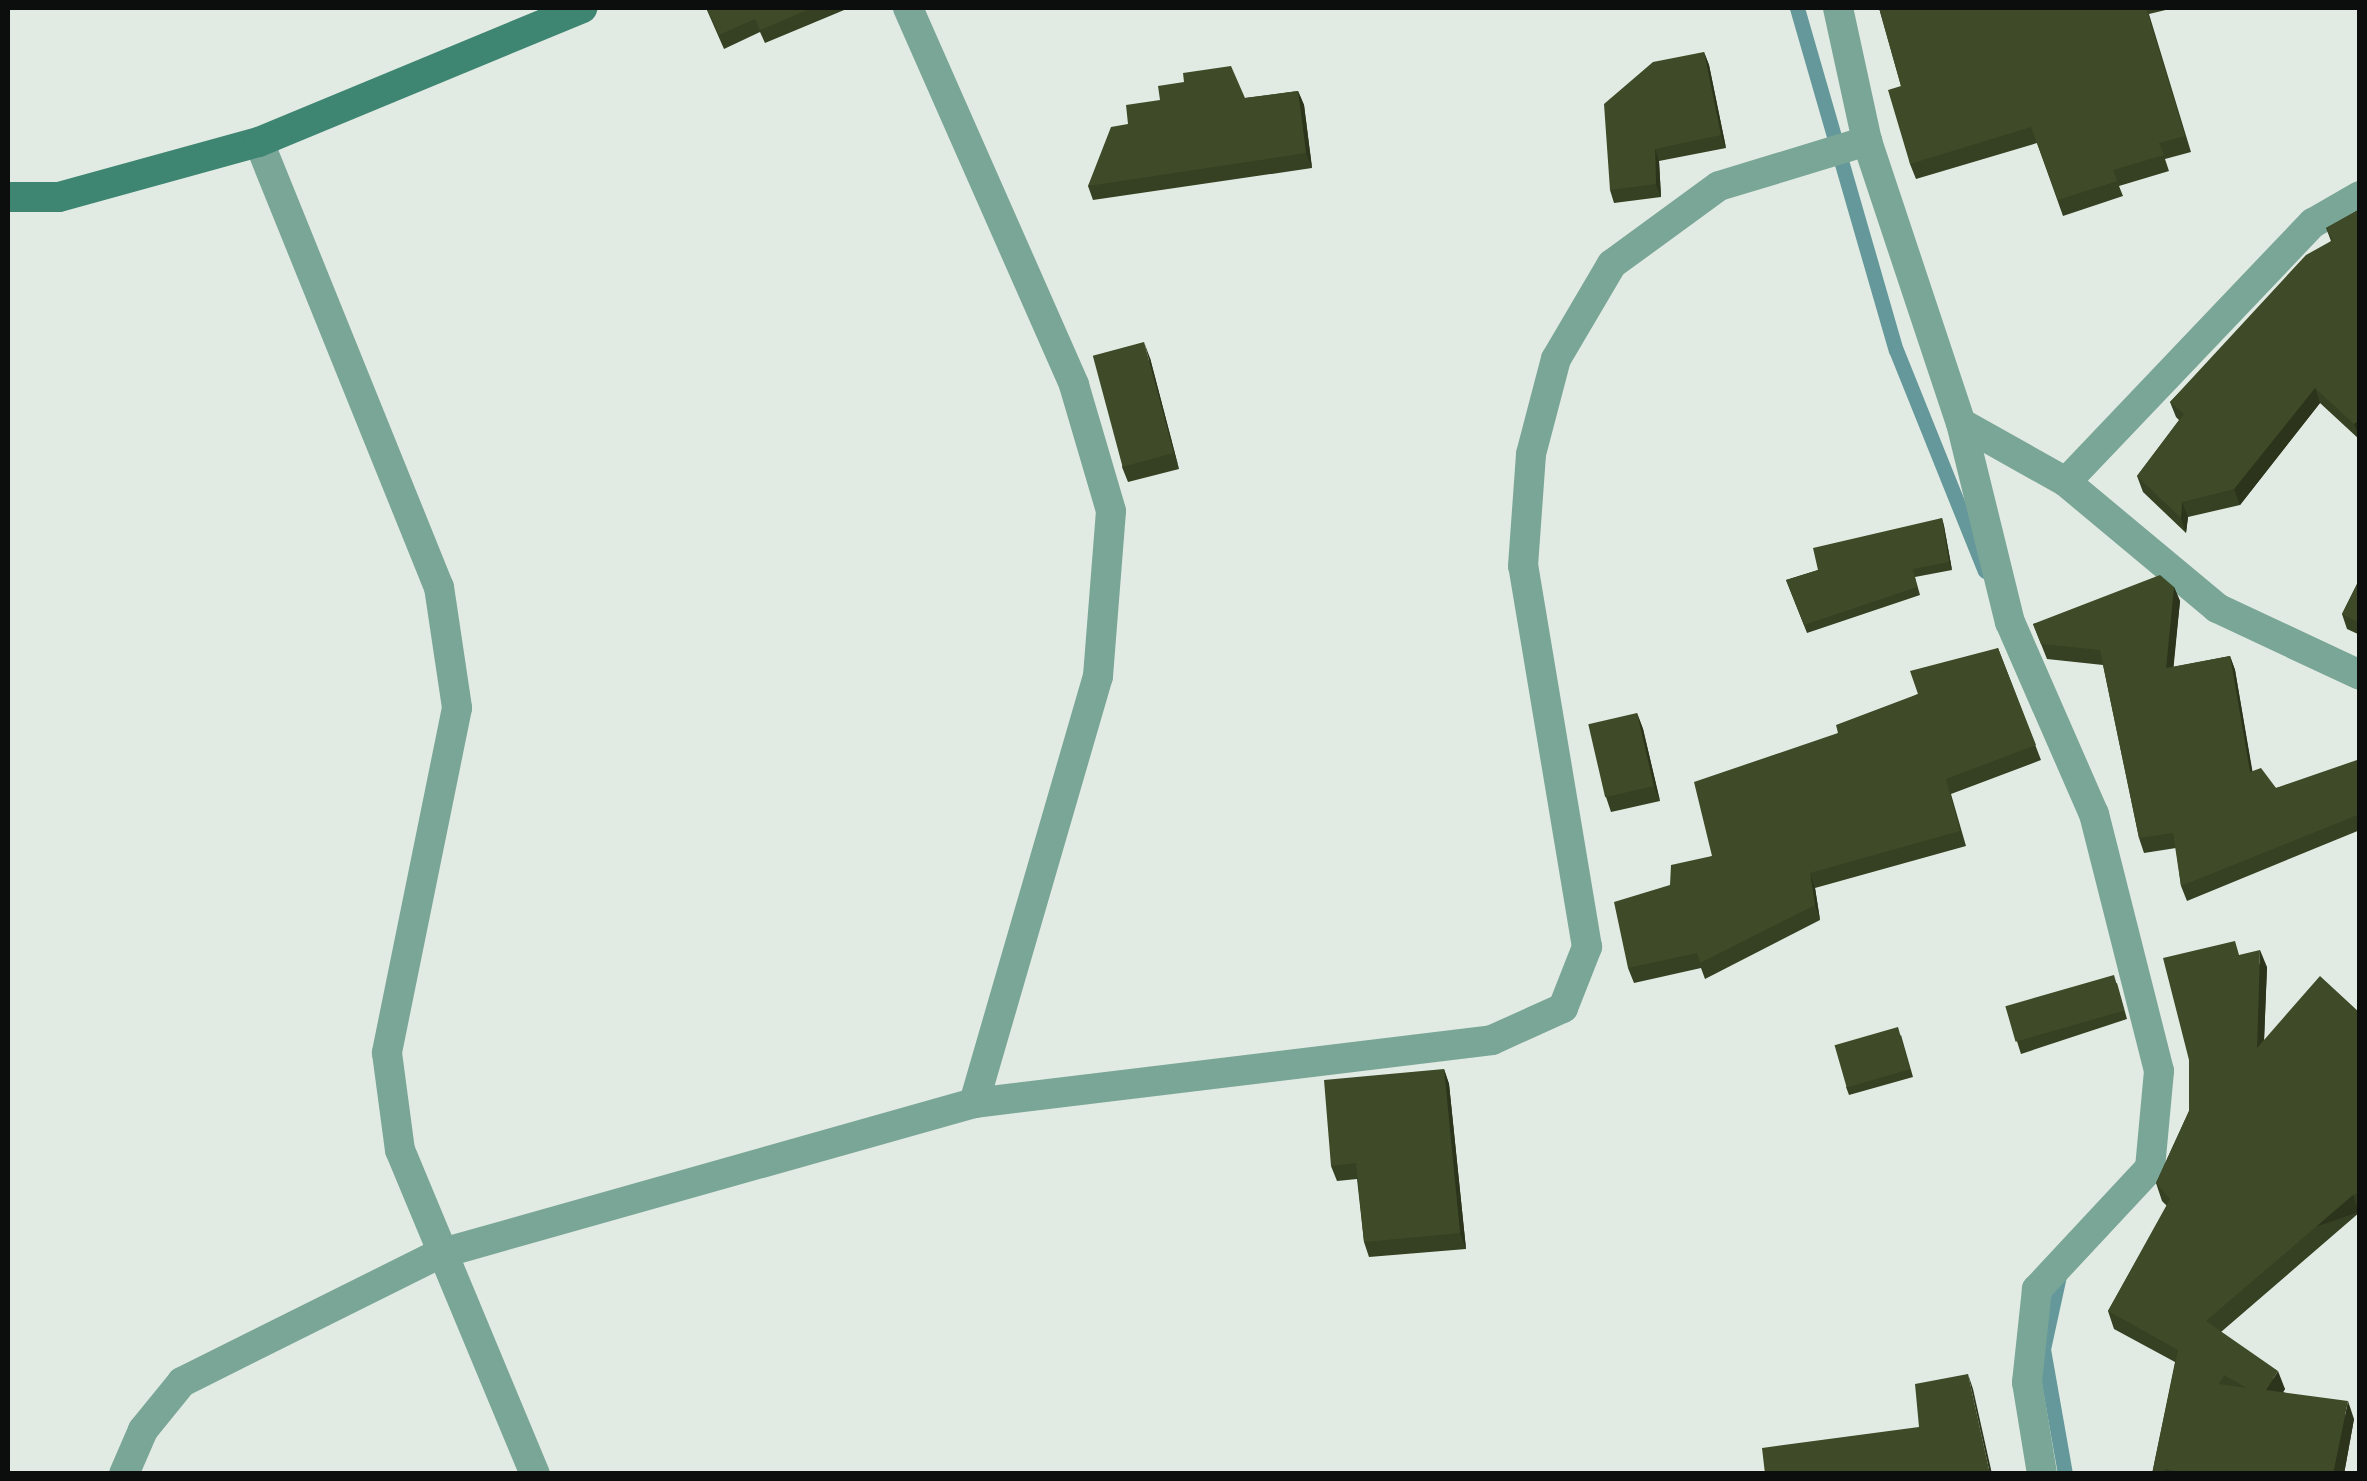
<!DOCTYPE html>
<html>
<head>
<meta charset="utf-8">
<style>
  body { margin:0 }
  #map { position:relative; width:2367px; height:1481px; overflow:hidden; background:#e2ebe3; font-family:Signika,sans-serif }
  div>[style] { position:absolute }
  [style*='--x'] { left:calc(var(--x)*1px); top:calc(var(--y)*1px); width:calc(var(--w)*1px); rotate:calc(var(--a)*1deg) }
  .stream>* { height:15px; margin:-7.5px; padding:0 7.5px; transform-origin:7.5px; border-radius:7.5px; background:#64989a }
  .street>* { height:30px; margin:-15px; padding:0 15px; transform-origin:15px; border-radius:15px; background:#7aa698 }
  .secondary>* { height:30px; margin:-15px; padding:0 15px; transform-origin:15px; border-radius:15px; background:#3e8572 }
  .wall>* { inset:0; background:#364022 }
  .shaded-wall>* { inset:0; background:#2c341c; transform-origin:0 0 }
  .building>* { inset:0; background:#3f4b28; transform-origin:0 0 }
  span { translate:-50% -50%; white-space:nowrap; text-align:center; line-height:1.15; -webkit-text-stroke:10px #fff; paint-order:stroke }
  .frame { position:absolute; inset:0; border:10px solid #0b0e0c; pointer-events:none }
</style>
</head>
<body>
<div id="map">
  <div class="stream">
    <div style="--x:1797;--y:8;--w:356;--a:73.9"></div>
    <div style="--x:1896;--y:350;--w:238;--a:68.1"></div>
    <div style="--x:2060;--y:1271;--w:80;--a:102.3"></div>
    <div style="--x:2043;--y:1349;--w:127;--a:80"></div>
  </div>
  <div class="street">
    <div style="--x:908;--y:8;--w:412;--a:66.2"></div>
    <div style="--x:1074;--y:385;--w:131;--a:73.6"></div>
    <div style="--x:1111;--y:511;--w:166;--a:94.5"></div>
    <div style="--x:1098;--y:676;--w:445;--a:106.2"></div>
    <div style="--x:1838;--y:8;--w:136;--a:77.7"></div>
    <div style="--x:1867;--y:141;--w:297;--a:71.6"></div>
    <div style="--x:1961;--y:423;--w:205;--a:76.2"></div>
    <div style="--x:2010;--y:622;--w:210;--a:66.4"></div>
    <div style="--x:2094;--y:814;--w:265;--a:75.8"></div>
    <div style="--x:2159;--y:1071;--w:97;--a:95.3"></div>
    <div style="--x:2150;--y:1168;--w:166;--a:133"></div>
    <div style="--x:2037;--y:1289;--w:94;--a:96.1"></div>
    <div style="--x:2027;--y:1382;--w:93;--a:80.7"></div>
    <div style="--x:259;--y:142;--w:480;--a:68"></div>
    <div style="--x:439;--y:587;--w:122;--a:81.5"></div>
    <div style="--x:457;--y:708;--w:352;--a:101.5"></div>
    <div style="--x:387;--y:1053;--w:98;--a:82.4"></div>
    <div style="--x:400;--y:1150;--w:351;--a:67.4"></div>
    <div style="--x:1961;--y:423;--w:120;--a:29.3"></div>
    <div style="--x:2066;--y:482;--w:197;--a:39.8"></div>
    <div style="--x:2217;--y:608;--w:158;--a:25.1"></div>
    <div style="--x:2066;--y:482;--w:358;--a:-46.4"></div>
    <div style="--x:2313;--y:223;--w:54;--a:-29.9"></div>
    <div style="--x:124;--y:1474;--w:48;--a:-66.6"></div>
    <div style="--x:143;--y:1430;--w:62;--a:-50.9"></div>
    <div style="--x:182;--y:1382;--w:287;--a:-26.5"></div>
    <div style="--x:439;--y:1254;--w:556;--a:-15.76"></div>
    <div style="--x:974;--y:1103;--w:522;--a:-6.93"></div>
    <div style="--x:1492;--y:1040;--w:78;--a:-24.3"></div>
    <div style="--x:1563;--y:1008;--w:66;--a:-68.5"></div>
    <div style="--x:1587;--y:947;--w:386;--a:-99.5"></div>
    <div style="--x:1523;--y:566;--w:112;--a:-85.9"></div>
    <div style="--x:1531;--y:454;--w:98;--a:-75.3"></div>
    <div style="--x:1556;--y:359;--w:110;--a:-59.5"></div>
    <div style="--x:1612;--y:264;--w:132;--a:-36.1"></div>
    <div style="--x:1719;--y:186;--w:155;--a:-16.9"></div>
  </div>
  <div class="secondary">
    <div style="--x:8;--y:197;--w:51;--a:0"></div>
    <div style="--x:59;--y:197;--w:207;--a:-15.4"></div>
    <div style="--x:259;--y:142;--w:350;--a:-22.5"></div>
  </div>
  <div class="wall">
    <div style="clip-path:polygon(706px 8px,849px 8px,765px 43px,760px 32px,724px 49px)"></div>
    <div style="clip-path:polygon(1879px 8px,2174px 8px,2149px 14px,2191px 152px,2165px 159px,2169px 171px,2119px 186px,2123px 196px,2063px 216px,2037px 143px,1916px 179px,1910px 164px,1901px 86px)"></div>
    <div style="clip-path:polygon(1704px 52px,1709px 65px,1726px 148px,1659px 161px,1661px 197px,1614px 203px,1610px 190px)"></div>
    <div style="clip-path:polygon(1298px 91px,1304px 105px,1312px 168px,1093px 200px,1088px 186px,1128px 124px,1245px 98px)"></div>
    <div style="clip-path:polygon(2360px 209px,2360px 440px,2320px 403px,2240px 505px,2188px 517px,2186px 533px,2143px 492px,2137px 476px,2179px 420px,2176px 417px,2170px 402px,2331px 241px,2326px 228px)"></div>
    <div style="clip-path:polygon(1150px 358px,1179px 469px,1128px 482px,1122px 467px)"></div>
    <div style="clip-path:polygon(1942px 518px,1944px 526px,1952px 570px,1915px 577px,1920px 595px,1807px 633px,1786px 580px,1818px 570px)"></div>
    <div style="clip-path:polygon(2360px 578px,2360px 635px,2347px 629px,2342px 614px)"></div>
    <div style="clip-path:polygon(2174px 587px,2180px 601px,2173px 667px,2230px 656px,2235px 670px,2252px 771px,2276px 788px,2360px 767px,2360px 830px,2187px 901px,2181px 886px,2176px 848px,2144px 853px,2139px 838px,2103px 665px,2047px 659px,2033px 624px)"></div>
    <div style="clip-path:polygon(1998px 648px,2041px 760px,1951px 794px,1966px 846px,1815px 888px,1820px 920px,1705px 979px,1701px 968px,1634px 983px,1628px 968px,1670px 885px,1712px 856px,1838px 733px,1918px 694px)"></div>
    <div style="clip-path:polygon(1637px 713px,1643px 729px,1660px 801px,1611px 812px,1606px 797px)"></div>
    <div style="clip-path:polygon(2240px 955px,2267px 967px,2264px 1040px,2360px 1013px,2360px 1212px,2221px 1332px,2285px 1389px,2283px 1392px,2354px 1419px,2344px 1474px,2152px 1474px,2175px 1362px,2114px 1329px,2108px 1311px,2167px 1206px,2162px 1201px,2156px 1183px,2189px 1111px,2189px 1060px)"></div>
    <div style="clip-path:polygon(2117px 983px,2127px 1019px,2021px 1054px,2006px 1007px)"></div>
    <div style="clip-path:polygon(1901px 1035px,1913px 1077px,1849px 1095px,1846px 1087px)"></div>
    <div style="clip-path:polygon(1444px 1069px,1449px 1084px,1466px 1249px,1369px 1257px,1364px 1242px,1357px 1179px,1337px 1181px,1331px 1166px)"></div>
  </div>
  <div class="shaded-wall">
    <div style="clip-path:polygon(1704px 52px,1709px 65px,1726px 148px,1721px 135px)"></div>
    <div style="clip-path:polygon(1298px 91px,1304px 105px,1312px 168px,1306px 153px)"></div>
    <div style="clip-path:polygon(1655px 149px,1659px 161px,1661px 197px,1656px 184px)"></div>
    <div style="clip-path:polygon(1144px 342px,1150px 358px,1179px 469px,1174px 453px)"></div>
    <div style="clip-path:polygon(2315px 388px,2320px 403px,2240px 505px,2234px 489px)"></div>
    <div style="clip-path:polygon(2360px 419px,2360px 439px,2354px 424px)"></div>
    <div style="clip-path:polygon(2182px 502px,2188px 517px,2186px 533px,2181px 518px)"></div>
    <div style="clip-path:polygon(1942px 518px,1944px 526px,1952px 570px,1949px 562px)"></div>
    <div style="clip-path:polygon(2174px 587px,2180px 601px,2172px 683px,2166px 668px)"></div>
    <div style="clip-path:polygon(2230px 656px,2235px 670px,2255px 786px,2250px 772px)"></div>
    <div style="clip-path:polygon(1637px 713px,1643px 729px,1660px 801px,1654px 786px)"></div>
    <div style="clip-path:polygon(1810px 873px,1815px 888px,1820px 920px,1815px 905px)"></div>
    <div style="clip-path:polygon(2260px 950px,2267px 967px,2263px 1066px,2257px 1048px)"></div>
    <div style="clip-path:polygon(1444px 1069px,1449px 1084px,1466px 1249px,1460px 1233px)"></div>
    <div style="left:2353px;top:1195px;width:18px;height:194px;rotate:71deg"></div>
    <div style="clip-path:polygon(2278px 1371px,2285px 1389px,2273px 1408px,2266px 1390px)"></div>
    <div style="clip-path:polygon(1968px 1374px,1973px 1389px,1992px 1474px,1990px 1474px)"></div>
    <div style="clip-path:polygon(2348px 1401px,2354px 1419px,2344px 1474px,2333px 1474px)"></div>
  </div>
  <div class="building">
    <div style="clip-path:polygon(707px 8px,812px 8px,760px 30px,755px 19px,719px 35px)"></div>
    <div style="clip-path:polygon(1879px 8px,2146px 8px,2185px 136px,2159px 143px,2164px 155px,2113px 170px,2117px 181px,2058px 200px,2031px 127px,1910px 164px,1888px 90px,1901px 86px)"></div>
    <div style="clip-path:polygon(1704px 52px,1721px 135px,1655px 149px,1656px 184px,1610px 190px,1604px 104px,1653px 62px)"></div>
    <div style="clip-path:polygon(1231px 66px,1245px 98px,1298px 91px,1306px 153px,1088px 186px,1111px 127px,1128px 124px,1126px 105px,1160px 100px,1158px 86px,1184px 82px,1183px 73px)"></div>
    <div style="clip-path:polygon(2360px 209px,2360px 419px,2354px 424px,2315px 388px,2234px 489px,2182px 502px,2181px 518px,2137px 476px,2184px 414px,2170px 402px,2306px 255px,2333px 240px,2326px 228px)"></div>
    <div style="left:1144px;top:342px;width:115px;height:53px;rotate:75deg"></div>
    <div style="clip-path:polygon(1942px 518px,1949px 562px,1913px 569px,1917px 587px,1804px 625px,1786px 580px,1818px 570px,1813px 548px)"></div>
    <div style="clip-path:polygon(2160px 575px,2174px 587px,2166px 668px,2230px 656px,2250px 772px,2261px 768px,2276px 788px,2357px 760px,2360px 767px,2360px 814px,2181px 886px,2173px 833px,2139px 838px,2100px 650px,2041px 644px,2033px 624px)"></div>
    <div style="clip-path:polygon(2360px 578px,2360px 623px,2342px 614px)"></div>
    <div style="clip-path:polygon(1998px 648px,2036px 745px,1946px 779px,1960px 831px,1810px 873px,1815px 905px,1700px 963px,1697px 953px,1628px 968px,1614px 902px,1670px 885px,1671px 865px,1712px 856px,1694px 782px,1838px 733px,1836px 725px,1918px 694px,1910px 671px)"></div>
    <div style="left:1637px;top:713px;width:75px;height:50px;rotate:77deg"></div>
    <div style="clip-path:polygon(evenodd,2235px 941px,2239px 955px,2260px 950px,2257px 1048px,2320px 976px,2360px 1013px,2360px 1192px,2353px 1195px,2206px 1321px,2278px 1371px,2266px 1390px,2348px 1401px,2333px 1474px,2186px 1474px,2166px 1469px,2161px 1474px,2152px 1474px,2178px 1350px,2108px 1311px,2170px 1199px,2156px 1183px,2189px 1111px,2189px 1060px,2163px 958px,2235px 941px,2224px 1375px,2247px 1388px,2219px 1384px,2224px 1375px)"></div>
    <div style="left:2114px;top:975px;width:37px;height:113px;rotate:74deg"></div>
    <div style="left:1898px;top:1027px;width:44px;height:66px;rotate:74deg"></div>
    <div style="clip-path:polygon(1444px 1069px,1460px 1233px,1364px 1242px,1356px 1163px,1331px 1166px,1324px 1080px)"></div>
    <div style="clip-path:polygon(1968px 1374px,1990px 1474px,1765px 1474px,1762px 1448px,1919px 1427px,1915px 1384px)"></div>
  </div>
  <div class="frame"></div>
</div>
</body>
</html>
